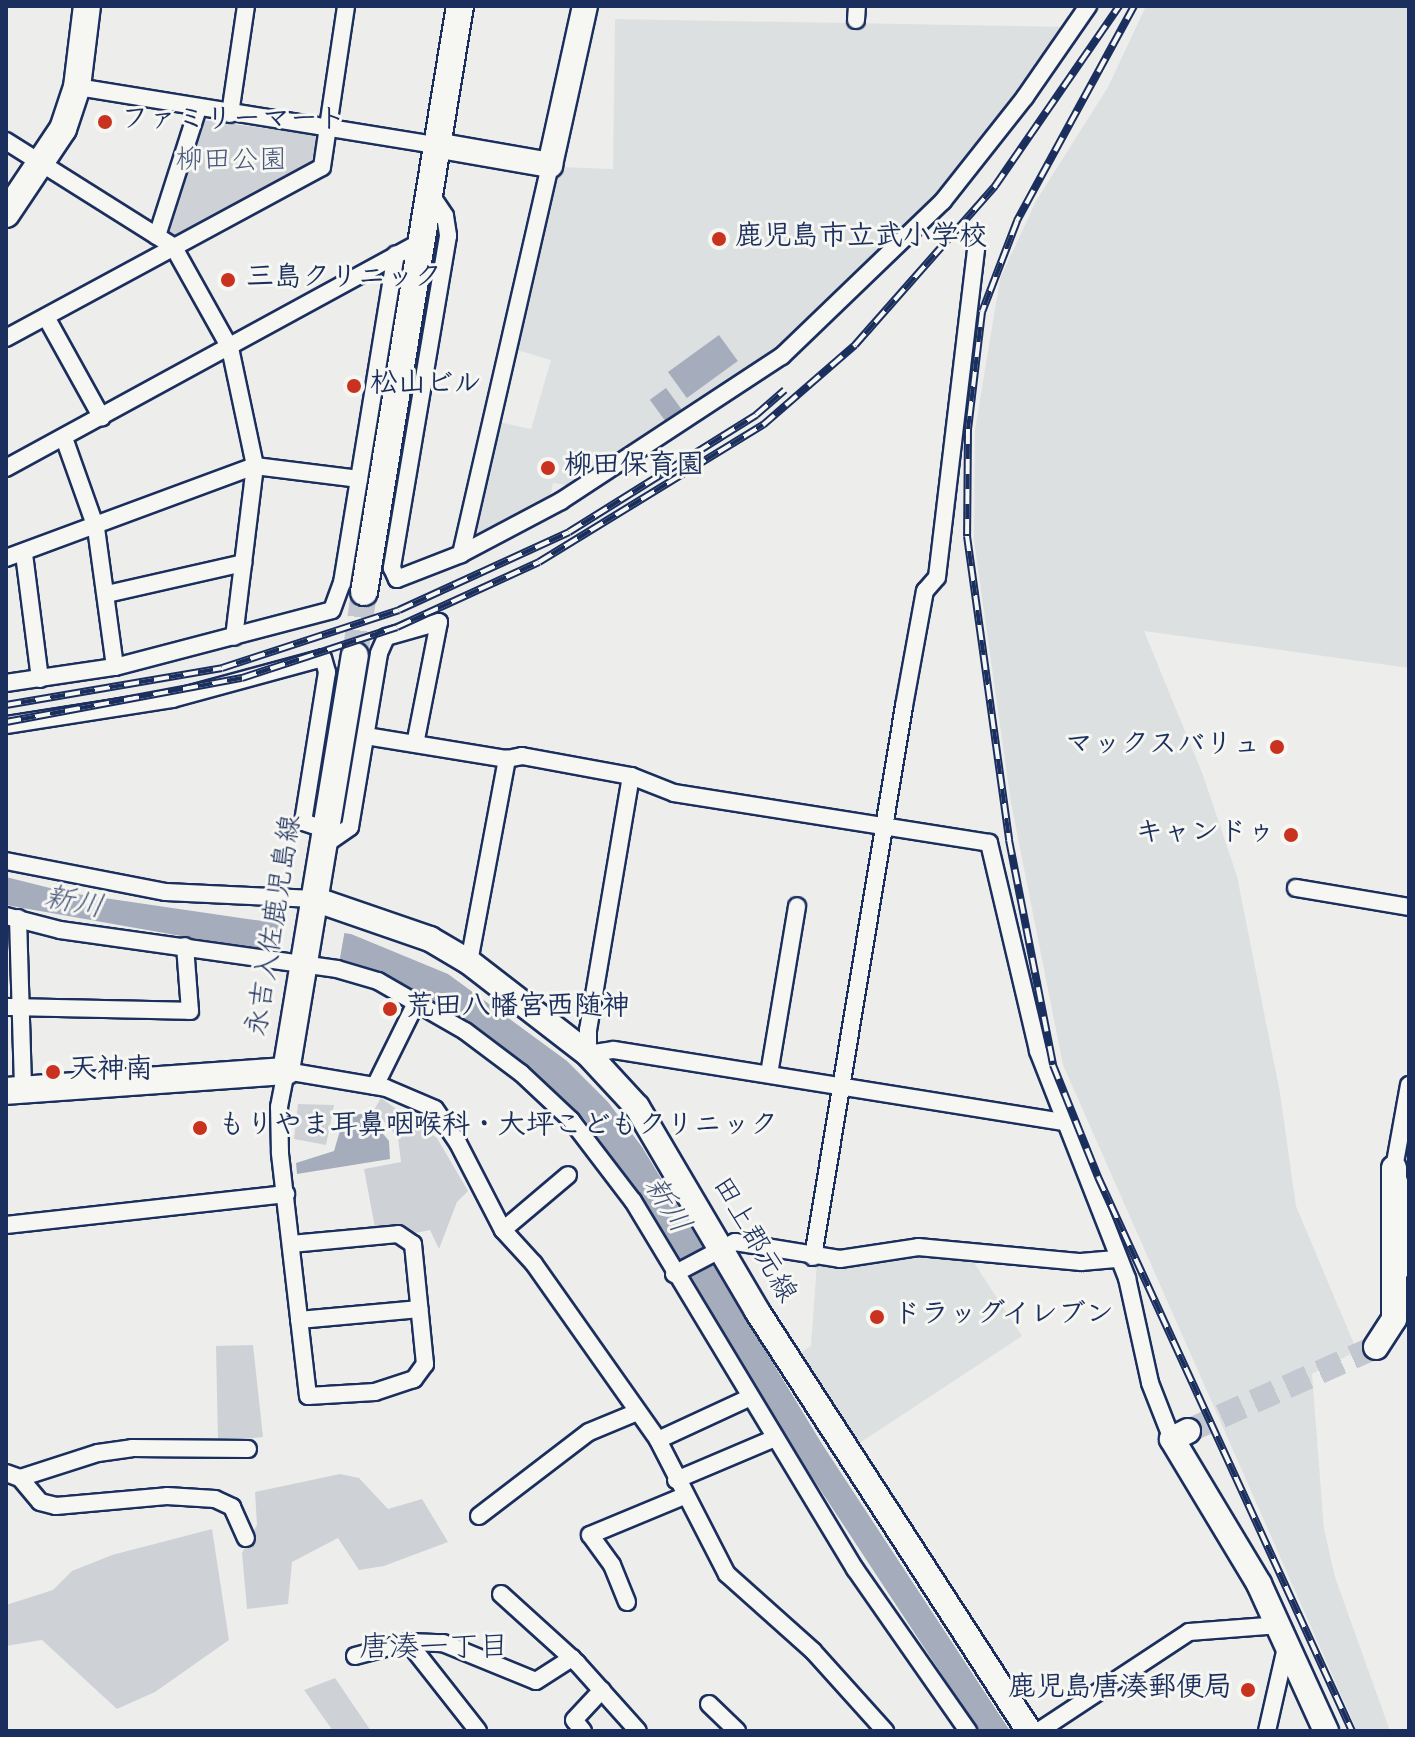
<!DOCTYPE html>
<html>
<head>
<meta charset="utf-8">
<style>
  body { margin:0 }
  #map { position:relative; width:1415px; height:1737px; overflow:hidden; background:#edeeec; font-family:Dekko,"Klee One",sans-serif }
  div>[style] { position:absolute }
  [style*='--x'] { left:calc(var(--x)*1px); top:calc(var(--y)*1px); width:calc(var(--w)*1px); rotate:calc(var(--a)*1deg) }
  .built>* { inset:0; background:#dde0e1 }
  .green>* { inset:0; background:#ced2d7 }
  .water>* { inset:0; background:#a5acbc; transform-origin:0 0 }
  .pier>* { inset:0; background:#edeeec; transform-origin:0 0 }
  .secondary-tunnel>* { height:24px; margin-top:-12px; transform-origin:0; background:repeating-linear-gradient(90deg,#c3c8d0 0 24px,transparent 0 36px) }
  .primary-tunnel>* { height:26px; margin-top:-13px; transform-origin:0; background:repeating-linear-gradient(90deg,#c3c8d0 0 26px,transparent 0 39px) }
  .roads { filter:drop-shadow(2px 0 #1b2f5e) drop-shadow(-2px 0 #1b2f5e) drop-shadow(0 2px #1b2f5e) drop-shadow(0 -2px #1b2f5e) }
  .street>* { height:16px; margin:-8px; padding:0 8px; transform-origin:8px; border-radius:8px; background:#f6f6f2 }
  .secondary>* { height:24px; margin:-12px; padding:0 12px; transform-origin:12px; border-radius:12px; background:#f6f6f2 }
  .primary>* { height:26px; margin:-13px; padding:0 13px; transform-origin:13px; border-radius:13px; background:#f6f6f2 }
  .rail>* { height:8px; margin-top:-4px; transform-origin:0; background:repeating-linear-gradient(90deg,#f6f6f2 0 15px,#1b2f5e 0 30px); box-sizing:border-box; border-block:2px solid #1b2f5e }
  .dots>* { width:22px; height:22px; translate:-50% -50%; box-sizing:border-box; border:4px solid #f6f6f2; border-radius:50% }
  span { translate:-50% -50%; white-space:nowrap; text-align:center; line-height:1.15; -webkit-text-stroke:6px #f6f6f2; paint-order:stroke }
  .poi-label { font-size:28px; color:#1b2f5e; font-weight:700 }
  .left { translate:0 -50%; text-align:left }
  .right { translate:-100% -50%; text-align:right }
  .park-label { font-size:28px; color:#48587c }
  .street-label { font-size:28px; color:#1b2f5e }
  .water-label { font-size:30px; color:#44547a; font-style:italic }
  .neighbourhood-label { font-size:30px; color:#1b2f5e }
  .frame { position:absolute; inset:0; border:8px solid #1b2f5e; pointer-events:none }
</style>
</head>
<body>
<div id="map">
  <div class="built">
    <div style="clip-path:polygon(1146px 6px,1409px 6px,1409px 668px,1144px 631px,1203px 775px,1237px 876px,1280px 1093px,1296px 1206px,1357px 1351px,1312px 1374px,1324px 1529px,1335px 1577px,1390px 1731px,1357px 1731px,1063px 1065px,1011px 803px,974px 540px,975px 430px,1000px 279px,1036px 201px,1108px 87px)"></div>
    <div style="clip-path:polygon(615px 19px,1068px 27px,936px 199px,774px 353px,577px 487px,553px 483px,549px 503px,480px 539px,473px 534px,499px 422px,531px 429px,551px 360px,517px 350px,559px 167px,613px 169px)"></div>
    <div style="clip-path:polygon(948px 1252px,967px 1252px,1022px 1336px,858px 1444px,800px 1353px,811px 1346px,817px 1262px)"></div>
  </div>
  <div class="green">
    <div style="clip-path:polygon(203px 120px,318px 135px,311px 164px,178px 238px,166px 233px)"></div>
    <div style="clip-path:polygon(381px 1098px,437px 1138px,468px 1191px,457px 1202px,439px 1249px,430px 1230px,411px 1234px,401px 1225px,375px 1228px,364px 1169px,401px 1162px,398px 1138px,374px 1110px)"></div>
    <div style="clip-path:polygon(298px 1104px,334px 1105px,326px 1145px,294px 1139px)"></div>
    <div style="clip-path:polygon(253px 1345px,263px 1437px,218px 1442px,216px 1346px)"></div>
    <div style="clip-path:polygon(340px 1474px,359px 1478px,388px 1509px,422px 1499px,448px 1542px,384px 1566px,359px 1570px,338px 1538px,292px 1562px,288px 1604px,247px 1609px,242px 1553px,257px 1525px,255px 1492px)"></div>
    <div style="clip-path:polygon(212px 1529px,229px 1640px,155px 1692px,117px 1709px,42px 1640px,6px 1646px,6px 1605px,53px 1590px,72px 1571px,112px 1555px)"></div>
    <div style="clip-path:polygon(335px 1678px,371px 1731px,333px 1731px,304px 1690px)"></div>
  </div>
  <div class="water">
    <div style="left:719px;top:335px;width:32px;height:63px;rotate:54deg"></div>
    <div style="left:666px;top:388px;width:31px;height:20px;rotate:54deg"></div>
    <div style="clip-path:polygon(6px 877px,70px 893px,351px 934px,448px 974px,567px 1061px,608px 1102px,642px 1147px,822px 1444px,1010px 1731px,979px 1731px,729px 1351px,638px 1196px,585px 1120px,548px 1088px,466px 1023px,379px 971px,6px 905px)"></div>
    <div style="clip-path:polygon(366px 1113px,389px 1141px,390px 1159px,297px 1174px,296px 1163px,334px 1151px,344px 1117px)"></div>
  </div>
  <div class="pier">
    <div style="left:280px;top:918px;width:66px;height:35px;rotate:10deg"></div>
  </div>
  <div class="secondary-tunnel">
    <div style="--x:1188;--y:1431;--w:206;--a:-24.1"></div>
  </div>
  <div class="primary-tunnel">
    <div style="--x:355;--y:656;--w:65;--a:-82"></div>
  </div>
  <div class="roads">
    <div class="street">
      <div style="--x:856;--y:20;--w:14;--a:-86"></div>
      <div style="--x:77;--y:87;--w:363;--a:9.2"></div>
      <div style="--x:230;--y:114;--w:109;--a:-81.6"></div>
      <div style="--x:6;--y:141;--w:197;--a:32.2"></div>
      <div style="--x:173;--y:246;--w:117;--a:60.8"></div>
      <div style="--x:230;--y:348;--w:121;--a:78"></div>
      <div style="--x:255;--y:466;--w:172;--a:97"></div>
      <div style="--x:429;--y:192;--w:29;--a:56"></div>
      <div style="--x:445;--y:216;--w:20;--a:81"></div>
      <div style="--x:448;--y:236;--w:337;--a:99.6"></div>
      <div style="--x:392;--y:568;--w:12;--a:66"></div>
      <div style="--x:397;--y:579;--w:69;--a:-21.3"></div>
      <div style="--x:461;--y:554;--w:113;--a:-27.9"></div>
      <div style="--x:561;--y:501;--w:264;--a:-33.3"></div>
      <div style="--x:782;--y:356;--w:223;--a:-43.9"></div>
      <div style="--x:943;--y:201;--w:132;--a:-51.7"></div>
      <div style="--x:1025;--y:97;--w:111;--a:-55.3"></div>
      <div style="--x:157;--y:236;--w:134;--a:-72.2"></div>
      <div style="--x:46;--y:317;--w:115;--a:61"></div>
      <div style="--x:6;--y:338;--w:359;--a:-28.4"></div>
      <div style="--x:322;--y:167;--w:163;--a:-81.5"></div>
      <div style="--x:64;--y:438;--w:96;--a:70.4"></div>
      <div style="--x:96;--y:528;--w:140;--a:82.2"></div>
      <div style="--x:6;--y:468;--w:473;--a:-28.6"></div>
      <div style="--x:24;--y:554;--w:126;--a:82.7"></div>
      <div style="--x:461;--y:554;--w:399;--a:-77.1"></div>
      <div style="--x:6;--y:558;--w:265;--a:-20.3"></div>
      <div style="--x:255;--y:466;--w:105;--a:7.1"></div>
      <div style="--x:107;--y:594;--w:140;--a:-12.8"></div>
      <div style="--x:6;--y:683;--w:110;--a:-8.4"></div>
      <div style="--x:115;--y:667;--w:224;--a:-14.7"></div>
      <div style="--x:332;--y:610;--w:29;--a:-70"></div>
      <div style="--x:342;--y:583;--w:333;--a:-80.7"></div>
      <div style="--x:6;--y:725;--w:168;--a:-8.9"></div>
      <div style="--x:172;--y:699;--w:156;--a:-15.2"></div>
      <div style="--x:323;--y:658;--w:15;--a:74"></div>
      <div style="--x:327;--y:672;--w:152;--a:99.1"></div>
      <div style="--x:303;--y:822;--w:23;--a:18"></div>
      <div style="--x:366;--y:736;--w:143;--a:9.3"></div>
      <div style="--x:507;--y:759;--w:15;--a:-11"></div>
      <div style="--x:522;--y:756;--w:111;--a:10.4"></div>
      <div style="--x:631;--y:776;--w:258;--a:99.6"></div>
      <div style="--x:588;--y:1030;--w:24;--a:90"></div>
      <div style="--x:588;--y:1054;--w:26;--a:-9"></div>
      <div style="--x:614;--y:1050;--w:457;--a:9.1"></div>
      <div style="--x:631;--y:776;--w:46;--a:21.6"></div>
      <div style="--x:674;--y:793;--w:319;--a:9"></div>
      <div style="--x:989;--y:843;--w:214;--a:76.7"></div>
      <div style="--x:1038;--y:1051;--w:244;--a:68.6"></div>
      <div style="--x:1127;--y:1278;--w:107;--a:77.6"></div>
      <div style="--x:1150;--y:1383;--w:60;--a:68.6"></div>
      <div style="--x:323;--y:846;--w:33;--a:-35"></div>
      <div style="--x:350;--y:827;--w:176;--a:-80.5"></div>
      <div style="--x:379;--y:653;--w:17;--a:-66"></div>
      <div style="--x:386;--y:637;--w:55;--a:-15.8"></div>
      <div style="--x:439;--y:622;--w:124;--a:101.1"></div>
      <div style="--x:6;--y:861;--w:163;--a:11"></div>
      <div style="--x:166;--y:892;--w:148;--a:2.7"></div>
      <div style="--x:1296;--y:888;--w:115;--a:9.5"></div>
      <div style="--x:6;--y:916;--w:56;--a:14.5"></div>
      <div style="--x:60;--y:930;--w:280;--a:8"></div>
      <div style="--x:337;--y:969;--w:43;--a:16.3"></div>
      <div style="--x:378;--y:981;--w:100;--a:29.9"></div>
      <div style="--x:465;--y:1031;--w:70;--a:36.9"></div>
      <div style="--x:521;--y:1073;--w:69;--a:43.2"></div>
      <div style="--x:571;--y:1120;--w:102;--a:52.6"></div>
      <div style="--x:633;--y:1201;--w:430;--a:58.9"></div>
      <div style="--x:855;--y:1569;--w:198;--a:55.1"></div>
      <div style="--x:18;--y:918;--w:171;--a:88.3"></div>
      <div style="--x:469;--y:962;--w:207;--a:-79.4"></div>
      <div style="--x:6;--y:1007;--w:184;--a:1.2"></div>
      <div style="--x:190;--y:1011;--w:65;--a:-94.4"></div>
      <div style="--x:769;--y:1074;--w:170;--a:-80.5"></div>
      <div style="--x:1409;--y:1085;--w:84;--a:100.2"></div>
      <div style="--x:1394;--y:1168;--w:31;--a:69"></div>
      <div style="--x:1405;--y:1197;--w:72;--a:86.8"></div>
      <div style="--x:375;--y:1086;--w:95;--a:-63.7"></div>
      <div style="--x:6;--y:1225;--w:282;--a:-6.3"></div>
      <div style="--x:503;--y:1230;--w:85;--a:-40.2"></div>
      <div style="--x:291;--y:1244;--w:107;--a:-5.3"></div>
      <div style="--x:398;--y:1234;--w:18;--a:34"></div>
      <div style="--x:413;--y:1244;--w:121;--a:84.3"></div>
      <div style="--x:425;--y:1364;--w:19;--a:126"></div>
      <div style="--x:414;--y:1379;--w:41;--a:161.6"></div>
      <div style="--x:375;--y:1392;--w:67;--a:176.6"></div>
      <div style="--x:308;--y:1396;--w:245;--a:-96.6"></div>
      <div style="--x:280;--y:1153;--w:46;--a:-91.2"></div>
      <div style="--x:279;--y:1107;--w:37;--a:-79"></div>
      <div style="--x:286;--y:1071;--w:101;--a:9.6"></div>
      <div style="--x:386;--y:1088;--w:53;--a:23.2"></div>
      <div style="--x:435;--y:1109;--w:41;--a:55.9"></div>
      <div style="--x:458;--y:1143;--w:98;--a:62.7"></div>
      <div style="--x:503;--y:1230;--w:46;--a:47.6"></div>
      <div style="--x:534;--y:1264;--w:215;--a:54.8"></div>
      <div style="--x:658;--y:1440;--w:151;--a:62.8"></div>
      <div style="--x:727;--y:1574;--w:115;--a:41.8"></div>
      <div style="--x:813;--y:1651;--w:108;--a:48"></div>
      <div style="--x:813;--y:1257;--w:558;--a:-80.62"></div>
      <div style="--x:904;--y:706;--w:117;--a:-79.7"></div>
      <div style="--x:925;--y:591;--w:18;--a:-49"></div>
      <div style="--x:937;--y:577;--w:330;--a:-83.2"></div>
      <div style="--x:674;--y:1274;--w:69;--a:-27.7"></div>
      <div style="--x:735;--y:1242;--w:106;--a:9.2"></div>
      <div style="--x:840;--y:1259;--w:79;--a:-8.7"></div>
      <div style="--x:918;--y:1247;--w:164;--a:5.3"></div>
      <div style="--x:1081;--y:1262;--w:38;--a:-5"></div>
      <div style="--x:299;--y:1320;--w:121;--a:-5.2"></div>
      <div style="--x:658;--y:1440;--w:100;--a:-24.8"></div>
      <div style="--x:6;--y:1473;--w:15;--a:20"></div>
      <div style="--x:20;--y:1478;--w:31;--a:50"></div>
      <div style="--x:40;--y:1502;--w:16;--a:14"></div>
      <div style="--x:56;--y:1506;--w:111;--a:-5.1"></div>
      <div style="--x:167;--y:1496;--w:48;--a:3.6"></div>
      <div style="--x:215;--y:1499;--w:19;--a:25"></div>
      <div style="--x:232;--y:1507;--w:34;--a:66"></div>
      <div style="--x:20;--y:1478;--w:82;--a:-17.8"></div>
      <div style="--x:98;--y:1453;--w:34;--a:-8"></div>
      <div style="--x:132;--y:1448;--w:116;--a:0.5"></div>
      <div style="--x:676;--y:1480;--w:108;--a:-23"></div>
      <div style="--x:479;--y:1516;--w:138;--a:-37.4"></div>
      <div style="--x:589;--y:1432;--w:52;--a:-22.6"></div>
      <div style="--x:501;--y:1594;--w:103;--a:42.2"></div>
      <div style="--x:577;--y:1663;--w:91;--a:48.1"></div>
      <div style="--x:627;--y:1602;--w:40;--a:-112"></div>
      <div style="--x:612;--y:1565;--w:37;--a:-126"></div>
      <div style="--x:590;--y:1535;--w:102;--a:-22.5"></div>
      <div style="--x:408;--y:1642;--w:113;--a:51.8"></div>
      <div style="--x:355;--y:1656;--w:55;--a:-14.8"></div>
      <div style="--x:408;--y:1642;--w:35;--a:2"></div>
      <div style="--x:443;--y:1643;--w:100;--a:22.2"></div>
      <div style="--x:536;--y:1681;--w:43;--a:-32.6"></div>
      <div style="--x:709;--y:1704;--w:39;--a:44"></div>
      <div style="--x:583;--y:1731;--w:14;--a:-129"></div>
      <div style="--x:574;--y:1720;--w:41;--a:-47"></div>
      <div style="--x:1039;--y:1731;--w:180;--a:-33.4"></div>
      <div style="--x:1189;--y:1632;--w:91;--a:-4.4"></div>
      <div style="--x:1267;--y:1731;--w:90;--a:-77.2"></div>
    </div>
    <div class="secondary">
      <div style="--x:435;--y:145;--w:117;--a:9.9"></div>
      <div style="--x:550;--y:165;--w:163;--a:-77.6"></div>
      <div style="--x:314;--y:899;--w:123;--a:19"></div>
      <div style="--x:430;--y:939;--w:45;--a:30.5"></div>
      <div style="--x:469;--y:962;--w:150;--a:37.7"></div>
      <div style="--x:588;--y:1054;--w:72;--a:47.2"></div>
      <div style="--x:637;--y:1107;--w:237;--a:59.5"></div>
      <div style="--x:757;--y:1311;--w:500;--a:57.07"></div>
      <div style="--x:1376;--y:1347;--w:33;--a:-57"></div>
      <div style="--x:1394;--y:1319;--w:151;--a:-90"></div>
      <div style="--x:1188;--y:1431;--w:18;--a:153"></div>
      <div style="--x:1172;--y:1439;--w:169;--a:59"></div>
      <div style="--x:1259;--y:1584;--w:162;--a:65.5"></div>
    </div>
    <div class="primary">
      <div style="--x:6;--y:214;--w:102;--a:-56.2"></div>
      <div style="--x:63;--y:129;--w:44;--a:-71.6"></div>
      <div style="--x:77;--y:87;--w:82;--a:-83"></div>
      <div style="--x:364;--y:592;--w:594;--a:-80.7"></div>
      <div style="--x:6;--y:1091;--w:281;--a:-4.1"></div>
      <div style="--x:286;--y:1071;--w:421;--a:-80.6"></div>
    </div>
  </div>
  <div class="rail">
    <div style="--x:1134;--y:6;--w:245;--a:118.6"></div>
    <div style="--x:1017;--y:221;--w:97;--a:111"></div>
    <div style="--x:982;--y:312;--w:118;--a:96.8"></div>
    <div style="--x:968;--y:429;--w:107;--a:90.5"></div>
    <div style="--x:967;--y:536;--w:307;--a:82.1"></div>
    <div style="--x:1009;--y:840;--w:229;--a:78.9"></div>
    <div style="--x:1053;--y:1065;--w:121;--a:68.1"></div>
    <div style="--x:1098;--y:1177;--w:609;--a:65.37"></div>
    <div style="--x:6;--y:705;--w:219;--a:-9.7"></div>
    <div style="--x:222;--y:668;--w:186;--a:-18.1"></div>
    <div style="--x:399;--y:610;--w:187;--a:-24.6"></div>
    <div style="--x:569;--y:532;--w:221;--a:-32"></div>
    <div style="--x:756;--y:415;--w:38;--a:-41"></div>
    <div style="--x:6;--y:722;--w:240;--a:-10.6"></div>
    <div style="--x:242;--y:678;--w:163;--a:-18.2"></div>
    <div style="--x:397;--y:627;--w:156;--a:-24.6"></div>
    <div style="--x:539;--y:562;--w:263;--a:-31.5"></div>
    <div style="--x:763;--y:425;--w:122;--a:-41"></div>
    <div style="--x:855;--y:345;--w:212;--a:-48.6"></div>
    <div style="--x:995;--y:186;--w:219;--a:-55.4"></div>
  </div>
  <div class="dots">
    <div style="left:105px;top:122px;background:#c8321e"></div>
    <div style="left:719px;top:239px;background:#c8321e"></div>
    <div style="left:228px;top:280px;background:#c8321e"></div>
    <div style="left:354px;top:386px;background:#c8321e"></div>
    <div style="left:548px;top:468px;background:#c8321e"></div>
    <div style="left:1277px;top:747px;background:#c8321e"></div>
    <div style="left:1291px;top:835px;background:#c8321e"></div>
    <div style="left:390px;top:1009px;background:#c8321e"></div>
    <div style="left:53px;top:1072px;background:#c8321e"></div>
    <div style="left:200px;top:1128px;background:#c8321e"></div>
    <div style="left:877px;top:1317px;background:#c8321e"></div>
    <div style="left:1248px;top:1690px;background:#c8321e"></div>
  </div>
  <div class="poi-label">
    <span class="left" style="left:121px;top:122px">ファミリーマート</span>
    <span class="left" style="left:735px;top:239px">鹿児島市立武小学校</span>
    <span class="left" style="left:246px;top:280px">三島クリニック</span>
    <span class="left" style="left:370px;top:386px">松山ビル</span>
    <span class="left" style="left:564px;top:468px">柳田保育園</span>
    <span class="right" style="left:1261px;top:747px">マックスバリュ</span>
    <span class="right" style="left:1275px;top:835px">キャンドゥ</span>
    <span class="left" style="left:406px;top:1009px">荒田八幡宮西随神</span>
    <span class="left" style="left:69px;top:1072px">天神南</span>
    <span class="left" style="left:218px;top:1128px">もりやま耳鼻咽喉科・大坪こどもクリニック</span>
    <span class="left" style="left:893px;top:1317px">ドラッグイレブン</span>
    <span class="right" style="left:1232px;top:1690px">鹿児島唐湊郵便局</span>
  </div>
  <div class="park-label">
    <span style="left:231px;top:163px">柳田公園</span>
  </div>
  <div class="street-label">
    <span style="left:277px;top:926px;rotate:-81deg">永吉入佐鹿児島線</span>
    <span style="left:752px;top:1241px;rotate:60deg">田上郡元線</span>
  </div>
  <div class="water-label">
    <span style="left:73px;top:906px;rotate:11deg">新川</span>
    <span style="left:664px;top:1207px;rotate:58deg">新川</span>
  </div>
  <div class="neighbourhood-label">
    <span style="left:434px;top:1651px">唐湊一丁目</span>
  </div>
  <div class="frame"></div>
</div>
</body>
</html>
